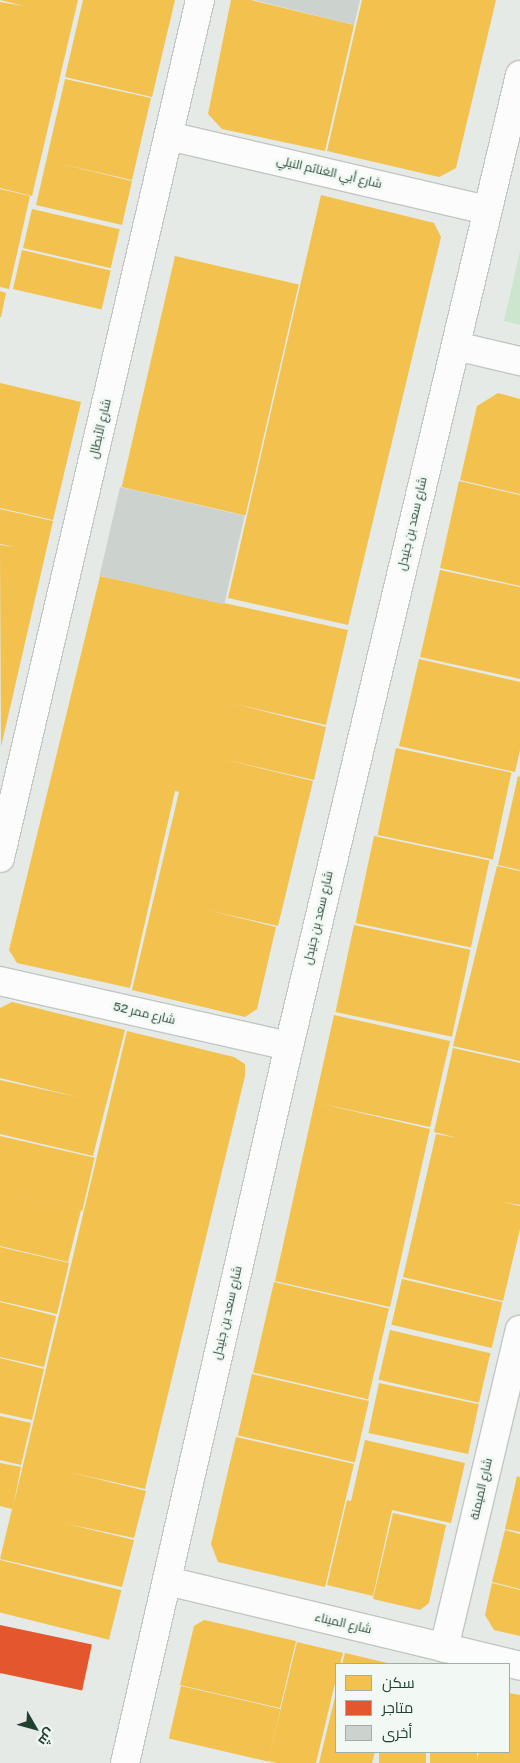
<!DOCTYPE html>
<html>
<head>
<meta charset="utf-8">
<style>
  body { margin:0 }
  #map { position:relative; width:520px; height:1763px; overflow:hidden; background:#e5eae6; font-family:"Public Sans",Cairo,sans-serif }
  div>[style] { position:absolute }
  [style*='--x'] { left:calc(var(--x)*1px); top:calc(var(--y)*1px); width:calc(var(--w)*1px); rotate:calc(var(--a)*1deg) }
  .green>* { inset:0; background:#cce5cd }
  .homes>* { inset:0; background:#f2c14e; transform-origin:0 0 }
  .shops>* { inset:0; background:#e4572e; transform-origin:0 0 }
  .building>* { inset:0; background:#ccd3cf; transform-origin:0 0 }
  .roads { filter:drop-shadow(1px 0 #c2c7c3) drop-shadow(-1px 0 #c2c7c3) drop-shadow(0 1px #c2c7c3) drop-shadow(0 -1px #c2c7c3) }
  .minor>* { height:28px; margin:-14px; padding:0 14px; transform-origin:14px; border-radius:14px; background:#fbfcfb }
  span { translate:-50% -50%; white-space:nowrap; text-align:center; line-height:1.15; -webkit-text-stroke:5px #f2f9f4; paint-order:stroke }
  .street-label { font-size:12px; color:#20402f }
  .legend { position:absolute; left:335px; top:1663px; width:175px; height:90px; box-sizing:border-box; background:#f2f9f4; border:1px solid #9eafa5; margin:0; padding:6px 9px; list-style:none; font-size:15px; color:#20402f }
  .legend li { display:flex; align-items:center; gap:10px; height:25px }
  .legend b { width:25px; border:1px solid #9eafa5 }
  .north { position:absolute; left:10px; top:1703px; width:50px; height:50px; -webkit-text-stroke:4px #f2f9f4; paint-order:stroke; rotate:128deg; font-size:14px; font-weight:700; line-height:20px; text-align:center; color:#20402f }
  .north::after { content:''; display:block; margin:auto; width:18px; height:22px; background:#20402f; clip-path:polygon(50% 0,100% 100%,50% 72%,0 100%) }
</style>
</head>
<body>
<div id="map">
  <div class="green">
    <div style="clip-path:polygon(520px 251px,520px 325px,504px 321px)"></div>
  </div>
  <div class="homes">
    <div style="clip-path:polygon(78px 0,32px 196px,0 188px,0 2px,24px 6px,0 0)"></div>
    <div style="clip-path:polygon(83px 0,175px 0,152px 97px,65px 77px)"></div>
    <div style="clip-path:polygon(231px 0,251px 0,354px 25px,325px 151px,222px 129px,208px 114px)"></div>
    <div style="clip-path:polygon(362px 0,496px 0,456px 168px,439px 177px,327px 151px)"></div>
    <div style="clip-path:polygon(65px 79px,151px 98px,132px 180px,57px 163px,132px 181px,122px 225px,36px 205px)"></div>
    <div style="clip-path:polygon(0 189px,30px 196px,9px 289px,0 287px)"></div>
    <div style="clip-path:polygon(321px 195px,434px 223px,441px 237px,348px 625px,228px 598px)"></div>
    <div style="left:32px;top:209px;width:90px;height:40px;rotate:13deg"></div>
    <div style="left:22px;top:250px;width:91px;height:40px;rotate:13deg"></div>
    <div style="left:175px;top:256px;width:127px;height:237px;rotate:13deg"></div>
    <div style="clip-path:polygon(0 291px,6px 293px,1px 317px,0 317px)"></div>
    <div style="clip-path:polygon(0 383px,81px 402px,53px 520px,0 508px)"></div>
    <div style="clip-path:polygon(498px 393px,520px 399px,520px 494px,460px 480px,477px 406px)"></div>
    <div style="clip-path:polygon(459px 481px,520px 495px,520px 586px,440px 568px)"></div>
    <div style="clip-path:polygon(0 509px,53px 521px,1px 747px,0 545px,15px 547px,0 544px)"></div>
    <div style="clip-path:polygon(440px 570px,520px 587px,520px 679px,420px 657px)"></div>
    <div style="clip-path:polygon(100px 576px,348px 630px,326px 725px,231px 703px,326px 727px,314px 780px,218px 758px,313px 781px,278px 926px,207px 910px,276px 927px,257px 1009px,245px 1017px,132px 990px,179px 792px,168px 789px,175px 791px,130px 988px,17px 963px,9px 950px)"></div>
    <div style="clip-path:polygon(419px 659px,520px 682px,520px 750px,515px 772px,399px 746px)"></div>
    <div style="left:396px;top:748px;width:118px;height:89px;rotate:12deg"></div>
    <div style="clip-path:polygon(518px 776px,520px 777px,520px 870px,498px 865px)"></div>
    <div style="left:374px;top:836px;width:118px;height:89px;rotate:12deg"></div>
    <div style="clip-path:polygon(497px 866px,520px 871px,520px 1061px,453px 1046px)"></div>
    <div style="left:354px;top:925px;width:119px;height:89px;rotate:12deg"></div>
    <div style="clip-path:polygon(12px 1002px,125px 1030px,93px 1156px,0 1134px,0 1080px,82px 1098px,0 1078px,0 1008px)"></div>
    <div style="clip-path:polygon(334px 1015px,450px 1041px,430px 1127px,318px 1103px,430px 1129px,390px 1307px,275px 1281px)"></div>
    <div style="clip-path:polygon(127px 1031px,234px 1057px,245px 1064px,245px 1076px,145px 1489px,69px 1472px,146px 1491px,134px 1538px,63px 1523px,134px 1540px,122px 1587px,0 1559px,12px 1509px,0 1506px,0 1463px,21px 1467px,13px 1507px)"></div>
    <div style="clip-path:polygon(453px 1048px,520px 1063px,520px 1205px,503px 1202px,520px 1206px,520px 1229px,503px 1301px,403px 1277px,436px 1134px,458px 1138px,434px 1132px)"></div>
    <div style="left:0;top:1136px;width:97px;height:54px;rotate:13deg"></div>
    <div style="clip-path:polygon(0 1191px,81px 1210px,68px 1262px,0 1246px)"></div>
    <div style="clip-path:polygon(0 1247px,69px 1263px,57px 1314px,0 1301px)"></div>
    <div style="left:402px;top:1279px;width:103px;height:47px;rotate:13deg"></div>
    <div style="left:274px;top:1282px;width:118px;height:93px;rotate:13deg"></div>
    <div style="clip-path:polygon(0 1302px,56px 1316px,44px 1367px,0 1357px)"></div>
    <div style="left:390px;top:1330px;width:103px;height:51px;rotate:13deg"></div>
    <div style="clip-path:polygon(0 1358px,44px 1369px,32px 1420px,0 1413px)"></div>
    <div style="left:252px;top:1374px;width:120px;height:63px;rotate:13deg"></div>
    <div style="left:379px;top:1383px;width:102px;height:51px;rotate:12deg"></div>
    <div style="clip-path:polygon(0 1416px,31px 1423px,21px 1465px,0 1460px)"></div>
    <div style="clip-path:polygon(236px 1437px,354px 1464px,325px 1587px,218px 1562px,211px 1544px)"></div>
    <div style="clip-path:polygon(365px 1440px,465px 1463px,451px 1523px,392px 1510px,373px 1596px,327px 1585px,347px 1500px,351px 1501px)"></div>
    <div style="clip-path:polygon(517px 1476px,520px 1477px,520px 1532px,505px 1529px)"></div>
    <div style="clip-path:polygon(393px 1513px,446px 1525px,429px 1603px,420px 1610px,373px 1599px)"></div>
    <div style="clip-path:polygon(505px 1530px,520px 1534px,520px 1589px,492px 1582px)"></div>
    <div style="left:0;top:1560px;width:125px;height:51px;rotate:14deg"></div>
    <div style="clip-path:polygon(492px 1583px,520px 1590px,520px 1636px,494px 1630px,485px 1615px)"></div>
    <div style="clip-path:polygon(204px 1620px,296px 1641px,280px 1708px,180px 1685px,194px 1626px)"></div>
    <div style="clip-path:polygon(297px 1642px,343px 1653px,340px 1664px,336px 1664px,336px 1679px,316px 1763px,277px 1763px,268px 1761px)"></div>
    <div style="clip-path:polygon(345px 1653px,392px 1664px,342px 1664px)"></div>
    <div style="left:181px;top:1686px;width:102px;height:54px;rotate:13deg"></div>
    <div style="clip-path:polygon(336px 1693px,336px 1752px,375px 1752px,372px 1763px,319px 1763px)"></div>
    <div style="clip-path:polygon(509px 1693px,520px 1695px,520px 1763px,476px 1763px,479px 1752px,509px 1752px)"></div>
    <div style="left:379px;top:1752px;width:47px;height:11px"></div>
    <div style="left:430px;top:1752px;width:47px;height:11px"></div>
  </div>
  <div class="shops">
    <div style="left:0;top:1625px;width:94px;height:47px;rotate:12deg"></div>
  </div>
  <div class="building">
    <div style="clip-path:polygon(254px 0,360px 0,354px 25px)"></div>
    <div style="left:120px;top:487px;width:128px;height:91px;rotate:13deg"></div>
  </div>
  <div class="roads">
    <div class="minor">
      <div style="--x:169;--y:136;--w:327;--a:13.1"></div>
      <div style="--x:456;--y:346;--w:66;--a:13.2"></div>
      <div style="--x:0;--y:858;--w:881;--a:-76.88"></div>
      <div style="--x:0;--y:981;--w:296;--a:12.7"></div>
      <div style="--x:167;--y:1581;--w:363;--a:13.5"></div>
      <div style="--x:444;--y:1648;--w:327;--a:-76.6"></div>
      <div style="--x:125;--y:1763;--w:736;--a:-77.12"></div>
      <div style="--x:289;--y:1046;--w:998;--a:-76.62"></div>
    </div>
  </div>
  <div class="street-label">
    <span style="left:329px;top:173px;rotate:13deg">شارع أبي الغنائم النيلي</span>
    <span style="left:101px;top:429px;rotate:-77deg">شارع الأبطال</span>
    <span style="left:413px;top:524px;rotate:-77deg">شارع سعد بن جنيدل</span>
    <span style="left:319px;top:918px;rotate:-77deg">شارع سعد بن جنيدل</span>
    <span style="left:144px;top:1014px;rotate:13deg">شارع ممر 52</span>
    <span style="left:228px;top:1313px;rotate:-77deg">شارع سعد بن جنيدل</span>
    <span style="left:482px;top:1489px;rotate:-77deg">شارع الميمنة</span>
    <span style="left:343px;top:1624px;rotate:13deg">شارع الميناء</span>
  </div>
  <ul class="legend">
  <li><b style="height:14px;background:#f2c14e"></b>سكن</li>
  <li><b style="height:14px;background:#e4572e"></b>متاجر</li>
  <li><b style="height:14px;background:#ccd3cf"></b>أخرى</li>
  </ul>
  <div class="north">ش</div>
</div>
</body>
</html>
